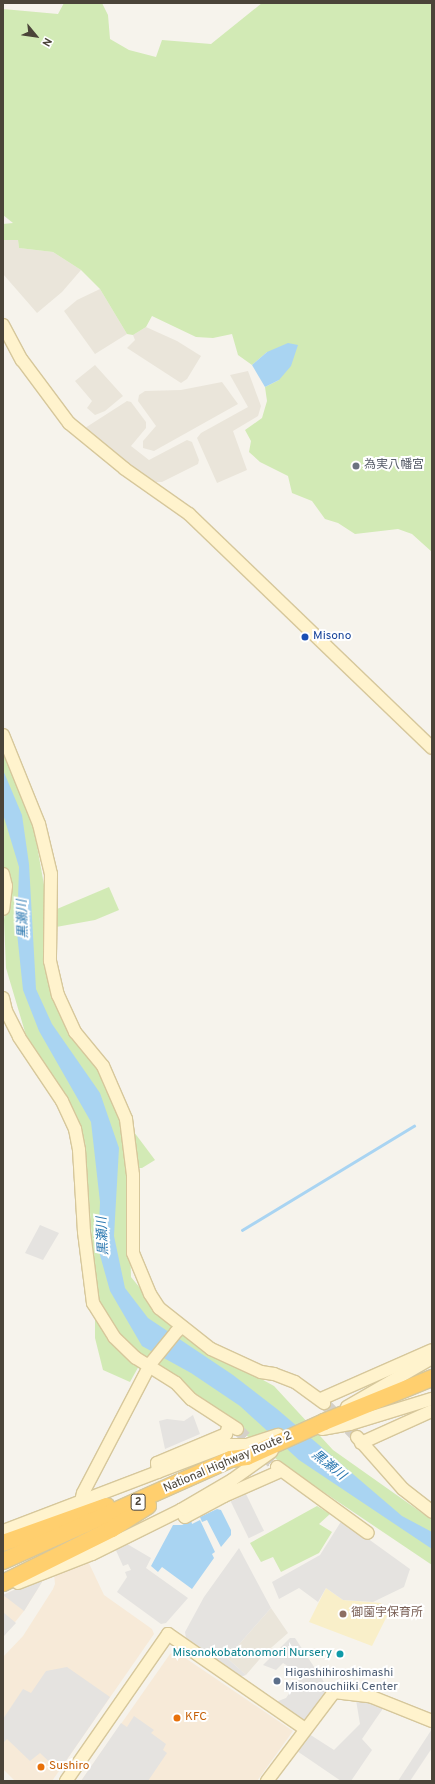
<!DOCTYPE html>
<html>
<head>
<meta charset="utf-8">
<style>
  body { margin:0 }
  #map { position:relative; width:435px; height:1784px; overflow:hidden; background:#f6f3ec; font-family:Overpass,"Noto Sans JP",sans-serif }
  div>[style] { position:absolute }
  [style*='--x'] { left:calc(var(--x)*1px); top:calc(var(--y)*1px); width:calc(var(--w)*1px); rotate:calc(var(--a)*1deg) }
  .residential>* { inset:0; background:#eae5da }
  .commercial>* { inset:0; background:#f7ead8 }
  .green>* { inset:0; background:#d2eab5 }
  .sand>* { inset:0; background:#f9efc9 }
  .parking>* { inset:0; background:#e5e3e0; transform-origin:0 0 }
  .water>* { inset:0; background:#a9d4f2 }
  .stream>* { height:2.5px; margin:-1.25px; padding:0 1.25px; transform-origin:1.25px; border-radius:1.25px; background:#a9d4f2 }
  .secondary-tunnel>* { height:12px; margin-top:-6px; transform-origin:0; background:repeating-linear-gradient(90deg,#d4d0c8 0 12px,transparent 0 18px) }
  .roads { filter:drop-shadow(1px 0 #d6c79b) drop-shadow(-1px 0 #d6c79b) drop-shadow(0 1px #d6c79b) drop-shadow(0 -1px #d6c79b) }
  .secondary>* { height:12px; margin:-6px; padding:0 6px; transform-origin:6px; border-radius:6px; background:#fff3cd }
  .highway>* { height:16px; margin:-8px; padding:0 8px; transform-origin:8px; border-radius:8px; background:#ffcf6e }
  .dots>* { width:11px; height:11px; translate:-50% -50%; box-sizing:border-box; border:2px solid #fff; border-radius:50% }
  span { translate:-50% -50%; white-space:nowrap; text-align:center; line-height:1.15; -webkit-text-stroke:4px #fff; paint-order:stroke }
  .shield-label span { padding:1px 3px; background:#fff; border:1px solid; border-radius:3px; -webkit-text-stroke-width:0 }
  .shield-label { font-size:11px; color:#4b4439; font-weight:700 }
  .worship-label { font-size:12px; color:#5b616d }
  .left { translate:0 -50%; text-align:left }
  .transit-label { font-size:12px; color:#164399 }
  .street-label { font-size:12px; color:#4b4439 }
  .education-label { font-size:12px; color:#785e54 }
  .culture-label { font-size:12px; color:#0d838f }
  .right { translate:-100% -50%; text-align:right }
  .service-label { font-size:12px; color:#4e5e75 }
  .food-label { font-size:12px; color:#c56008 }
  .water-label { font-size:13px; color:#2e7ab2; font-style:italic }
  .frame { position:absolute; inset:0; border:4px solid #4b4439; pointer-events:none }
  .north { position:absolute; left:16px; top:16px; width:40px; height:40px; -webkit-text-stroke:3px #fff; paint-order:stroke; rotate:119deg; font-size:11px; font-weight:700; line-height:16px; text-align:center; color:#4b4439 }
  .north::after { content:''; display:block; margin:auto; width:14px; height:18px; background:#4b4439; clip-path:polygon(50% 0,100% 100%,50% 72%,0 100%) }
</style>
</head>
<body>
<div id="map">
  <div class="residential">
    <div style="clip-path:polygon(3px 240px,18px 240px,19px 248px,53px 252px,81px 270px,62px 292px,37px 313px,3px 274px)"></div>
    <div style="clip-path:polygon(100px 289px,127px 334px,95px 354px,64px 311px,77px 300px)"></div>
    <div style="clip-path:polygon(146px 327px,177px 341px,201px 356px,187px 379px,181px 383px,127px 348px,135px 340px,133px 335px)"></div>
    <div style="clip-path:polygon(95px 365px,123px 396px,105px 411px,95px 415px,87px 408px,92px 401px,75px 381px)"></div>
    <div style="clip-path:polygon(248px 371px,261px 406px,258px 416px,233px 431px,247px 470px,217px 483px,197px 438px,201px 433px,248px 407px,230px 375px)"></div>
    <div style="clip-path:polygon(222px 382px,238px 404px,154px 451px,143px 448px,143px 441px,156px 426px,138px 401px,139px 395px,145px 391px,181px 390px)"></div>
    <div style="clip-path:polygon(127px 401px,131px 402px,146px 422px,146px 428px,131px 446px,149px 460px,187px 440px,192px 442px,199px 460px,198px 464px,162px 482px,156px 482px,128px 465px,85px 428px)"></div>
    <div style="clip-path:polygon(271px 1608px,288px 1633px,264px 1654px,246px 1675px,227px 1658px)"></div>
  </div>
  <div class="commercial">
    <div style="clip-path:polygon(86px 1557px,104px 1595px,152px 1629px,154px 1634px,52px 1781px,15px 1781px,3px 1769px,3px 1657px,23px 1636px,53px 1589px,55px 1584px,54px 1574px)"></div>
    <div style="clip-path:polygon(38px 1579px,42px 1582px,24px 1611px,3px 1637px,3px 1595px)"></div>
    <div style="clip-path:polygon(175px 1651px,293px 1731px,257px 1781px,81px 1781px,170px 1654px)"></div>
  </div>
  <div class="green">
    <div style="clip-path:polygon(64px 3px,102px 3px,108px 15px,110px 39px,129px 50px,156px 57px,162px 40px,211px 44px,262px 3px,432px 3px,432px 552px,412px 534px,398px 529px,355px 534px,338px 523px,325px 519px,312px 501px,292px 493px,288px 476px,260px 462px,249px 452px,251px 441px,245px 430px,262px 418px,267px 401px,265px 387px,279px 380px,267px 352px,252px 365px,238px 355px,232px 334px,213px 338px,196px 337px,152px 316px,146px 327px,133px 335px,127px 334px,100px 289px,81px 270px,53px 252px,19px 248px,18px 240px,3px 240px,3px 224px,13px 223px,3px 215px,3px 9px,58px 14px)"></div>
    <div style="clip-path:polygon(3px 748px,27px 790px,46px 896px,48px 978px,103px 1066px,130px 1142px,129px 1202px,131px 1277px,176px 1332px,274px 1386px,333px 1450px,432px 1520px,432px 1565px,285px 1466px,189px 1390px,136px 1358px,96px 1296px,85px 1142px,33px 1059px,6px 968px,4px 920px,8px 884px,3px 868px)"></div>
    <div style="clip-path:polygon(109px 887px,119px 910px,95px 920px,56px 927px,57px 909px)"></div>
    <div style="clip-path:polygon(134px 1132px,155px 1160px,142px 1168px,138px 1168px,135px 1163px)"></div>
    <div style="clip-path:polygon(99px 1316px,140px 1364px,130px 1382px,103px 1370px,95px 1338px,95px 1321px)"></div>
    <div style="clip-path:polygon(317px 1506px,330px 1514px,319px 1524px,332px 1532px,319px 1553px,281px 1572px,273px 1557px,261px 1562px,250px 1543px)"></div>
  </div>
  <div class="sand">
    <div style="clip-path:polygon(326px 1588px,343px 1600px,381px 1603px,387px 1616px,372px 1646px,309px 1622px)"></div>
  </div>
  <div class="parking">
    <div style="clip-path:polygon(40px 1225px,59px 1233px,43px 1260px,25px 1253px)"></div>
    <div style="clip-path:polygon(193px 1415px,200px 1434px,165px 1449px,159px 1421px,167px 1419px,184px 1421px)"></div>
    <div style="left:246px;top:1494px;width:41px;height:17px;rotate:64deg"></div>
    <div style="clip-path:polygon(342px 1520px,410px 1569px,404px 1587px,373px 1602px,343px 1600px,326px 1588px,318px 1602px,299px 1588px,279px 1599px,272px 1582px,320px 1555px)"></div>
    <div style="clip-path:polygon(122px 1541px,151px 1558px,146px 1568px,188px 1598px,166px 1623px,161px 1624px,117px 1592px,127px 1577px,125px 1572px,131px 1570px,128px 1564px,123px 1566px,114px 1546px)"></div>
    <div style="clip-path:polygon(239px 1548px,271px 1608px,227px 1658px,246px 1675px,240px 1677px,186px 1638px,185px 1632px,204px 1597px)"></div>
    <div style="clip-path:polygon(38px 1579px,42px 1582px,24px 1611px,3px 1595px)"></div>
    <div style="clip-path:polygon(3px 1612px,16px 1623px,3px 1637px)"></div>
    <div style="clip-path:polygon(290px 1638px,295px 1638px,328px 1688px,327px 1695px,308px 1721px,302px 1721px,276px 1702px,286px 1698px,302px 1675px,283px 1663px,276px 1670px,263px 1665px)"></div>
    <div style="clip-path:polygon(67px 1667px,110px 1697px,59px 1771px,40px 1753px,30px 1761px,7px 1739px,3px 1743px,3px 1719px,23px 1689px,31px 1693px,46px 1671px)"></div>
    <div style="clip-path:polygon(356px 1700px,371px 1701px,384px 1707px,362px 1739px,372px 1750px,351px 1781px,341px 1781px,297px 1751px,309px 1734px,334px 1750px,360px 1724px)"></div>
    <div style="clip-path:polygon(134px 1716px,154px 1730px,151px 1733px,166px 1744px,163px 1750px,167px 1753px,148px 1781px,81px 1781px,121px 1723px,127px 1727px)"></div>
    <div style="clip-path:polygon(432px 1729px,432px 1748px,410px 1781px,398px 1781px)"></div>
  </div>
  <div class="water">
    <div style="clip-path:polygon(288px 343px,298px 345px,291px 366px,279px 380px,265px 387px,252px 365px,267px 352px)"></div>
    <div style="clip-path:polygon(3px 770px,22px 815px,29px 864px,36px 989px,52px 1024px,100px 1093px,119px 1148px,114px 1236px,125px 1288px,148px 1318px,233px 1375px,277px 1409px,402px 1516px,432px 1532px,432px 1549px,299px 1460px,240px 1406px,191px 1373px,142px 1346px,110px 1291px,98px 1248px,100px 1202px,91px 1122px,39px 1031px,23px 990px,17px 933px,19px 867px,3px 814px)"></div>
    <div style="clip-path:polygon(217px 1509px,221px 1510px,231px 1530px,231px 1535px,221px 1547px,207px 1520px,202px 1522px,200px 1517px)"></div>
    <div style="clip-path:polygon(191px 1520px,192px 1524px,200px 1520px,215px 1552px,212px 1554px,214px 1558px,192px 1589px,162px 1567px,158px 1572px,151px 1566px,173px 1525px,182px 1525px)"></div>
  </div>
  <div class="stream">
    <div style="--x:242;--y:1230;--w:201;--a:-31.2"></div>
  </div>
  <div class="secondary-tunnel">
    <div style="--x:324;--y:1403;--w:47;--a:45.9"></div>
    <div style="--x:237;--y:1429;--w:54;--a:43.5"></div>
  </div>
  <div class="roads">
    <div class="secondary">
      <div style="--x:3;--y:325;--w:40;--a:62"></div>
      <div style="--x:22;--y:360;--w:79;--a:53.3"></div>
      <div style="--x:69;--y:423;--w:72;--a:39.4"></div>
      <div style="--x:125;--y:469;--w:78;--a:35.1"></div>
      <div style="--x:189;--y:514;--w:337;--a:43.9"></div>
      <div style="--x:3;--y:735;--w:96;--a:68"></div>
      <div style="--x:39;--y:824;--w:51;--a:76.5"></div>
      <div style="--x:51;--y:874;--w:87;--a:90.7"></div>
      <div style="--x:50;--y:961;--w:35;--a:77"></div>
      <div style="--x:58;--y:995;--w:41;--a:65.3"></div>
      <div style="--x:75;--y:1032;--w:44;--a:50.5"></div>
      <div style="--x:103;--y:1066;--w:58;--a:66.5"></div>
      <div style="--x:126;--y:1119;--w:56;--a:82.9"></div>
      <div style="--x:133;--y:1175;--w:78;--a:90"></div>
      <div style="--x:133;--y:1253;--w:44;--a:67.5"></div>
      <div style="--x:150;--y:1294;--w:17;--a:57"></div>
      <div style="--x:159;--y:1308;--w:66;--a:38.3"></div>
      <div style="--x:211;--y:1349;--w:55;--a:24.7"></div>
      <div style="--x:261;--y:1372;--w:13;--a:9"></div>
      <div style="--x:274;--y:1374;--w:22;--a:21"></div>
      <div style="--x:295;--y:1382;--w:36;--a:36"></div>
      <div style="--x:3;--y:874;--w:12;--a:76"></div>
      <div style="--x:6;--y:886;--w:23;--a:97"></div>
      <div style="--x:3;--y:998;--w:13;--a:77"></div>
      <div style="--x:6;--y:1011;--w:29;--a:63"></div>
      <div style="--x:19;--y:1037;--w:77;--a:56.1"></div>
      <div style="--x:62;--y:1101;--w:31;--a:65"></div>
      <div style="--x:75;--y:1129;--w:21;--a:79"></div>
      <div style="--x:79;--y:1150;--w:82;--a:86.5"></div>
      <div style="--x:84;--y:1232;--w:72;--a:82.8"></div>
      <div style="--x:93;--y:1303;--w:40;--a:58"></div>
      <div style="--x:114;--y:1337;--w:30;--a:44"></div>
      <div style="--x:136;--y:1358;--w:47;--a:32"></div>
      <div style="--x:176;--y:1383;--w:22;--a:47"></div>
      <div style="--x:191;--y:1399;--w:55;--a:33.1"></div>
      <div style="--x:321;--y:1399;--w:121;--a:-23.8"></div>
      <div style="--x:347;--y:1407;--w:98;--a:-30"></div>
      <div style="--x:322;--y:1429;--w:28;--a:-10"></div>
      <div style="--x:350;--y:1424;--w:86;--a:-17"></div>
      <div style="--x:357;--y:1437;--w:69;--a:48.5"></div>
      <div style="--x:403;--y:1489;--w:37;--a:38"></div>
      <div style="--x:361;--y:1443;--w:78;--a:-24.3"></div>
      <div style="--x:277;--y:1467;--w:112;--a:36"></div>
      <div style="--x:158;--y:1472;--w:9;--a:-96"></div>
      <div style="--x:157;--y:1463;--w:75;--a:-22.8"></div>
      <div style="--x:226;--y:1434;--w:10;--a:-73"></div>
      <div style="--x:81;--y:1501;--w:8;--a:-76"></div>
      <div style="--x:83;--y:1493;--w:147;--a:-62.4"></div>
      <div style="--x:151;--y:1363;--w:40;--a:-51"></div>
      <div style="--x:176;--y:1332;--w:8;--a:-40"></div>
      <div style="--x:181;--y:1510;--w:8;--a:60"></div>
      <div style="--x:185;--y:1517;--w:44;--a:-28.3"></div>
      <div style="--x:224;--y:1496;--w:62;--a:-23.7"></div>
      <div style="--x:3;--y:1531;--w:241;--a:-20.9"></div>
      <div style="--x:228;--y:1445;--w:19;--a:0"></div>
      <div style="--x:247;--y:1445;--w:33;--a:-18"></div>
      <div style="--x:18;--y:1583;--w:79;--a:-21.4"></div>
      <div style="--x:92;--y:1554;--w:99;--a:-26.3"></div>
      <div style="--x:181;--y:1510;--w:59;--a:-30.5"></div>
      <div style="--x:232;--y:1480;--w:49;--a:-35.9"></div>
      <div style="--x:66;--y:1781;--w:179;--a:-55.2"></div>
      <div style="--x:168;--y:1634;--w:167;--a:34.7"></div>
      <div style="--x:267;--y:1781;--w:111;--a:-53"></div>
      <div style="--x:334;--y:1692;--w:38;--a:7"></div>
      <div style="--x:372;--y:1697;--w:65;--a:21.8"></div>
    </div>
    <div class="highway">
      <div style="--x:3;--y:1543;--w:110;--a:-19.6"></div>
      <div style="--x:3;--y:1561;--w:250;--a:-24.1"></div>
      <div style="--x:231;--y:1459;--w:16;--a:-7"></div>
      <div style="--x:247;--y:1457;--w:85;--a:-24.4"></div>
      <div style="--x:324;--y:1422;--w:117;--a:-22.2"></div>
      <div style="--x:3;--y:1583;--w:122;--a:-26.4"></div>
      <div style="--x:112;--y:1529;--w:43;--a:-32.6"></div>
    </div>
  </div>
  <div class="dots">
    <div style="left:356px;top:466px;background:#6b7280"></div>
    <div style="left:305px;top:637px;background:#1a4fb4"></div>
    <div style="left:343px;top:1614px;background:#8d6e63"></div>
    <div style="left:340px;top:1654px;background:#0f9aa8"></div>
    <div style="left:277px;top:1681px;background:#5c6f8a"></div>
    <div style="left:177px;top:1718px;background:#e8710a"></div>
    <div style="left:41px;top:1767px;background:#e8710a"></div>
  </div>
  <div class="shield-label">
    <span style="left:138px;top:1502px">2</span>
  </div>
  <div class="worship-label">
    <span class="left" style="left:364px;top:466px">為実八幡宮</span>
  </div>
  <div class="transit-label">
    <span class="left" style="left:313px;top:637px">Misono</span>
  </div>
  <div class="street-label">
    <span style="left:228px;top:1463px;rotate:-23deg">National Highway Route 2</span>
  </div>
  <div class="education-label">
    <span class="left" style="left:351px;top:1614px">御薗宇保育所</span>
  </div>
  <div class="culture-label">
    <span class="right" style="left:332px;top:1654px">Misonokobatonomori Nursery</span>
  </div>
  <div class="service-label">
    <span class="left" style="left:285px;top:1681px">Higashihiroshimashi<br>Misonouchiiki Center</span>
  </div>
  <div class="food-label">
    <span class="left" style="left:185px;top:1718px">KFC</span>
    <span class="left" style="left:49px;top:1767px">Sushiro</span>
  </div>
  <div class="water-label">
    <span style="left:24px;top:919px;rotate:-92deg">黒瀬川</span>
    <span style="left:104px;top:1236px;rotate:-93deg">黒瀬川</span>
    <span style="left:328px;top:1466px;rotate:39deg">黒瀬川</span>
  </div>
  <div class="frame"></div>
  <div class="north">N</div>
</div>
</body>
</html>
